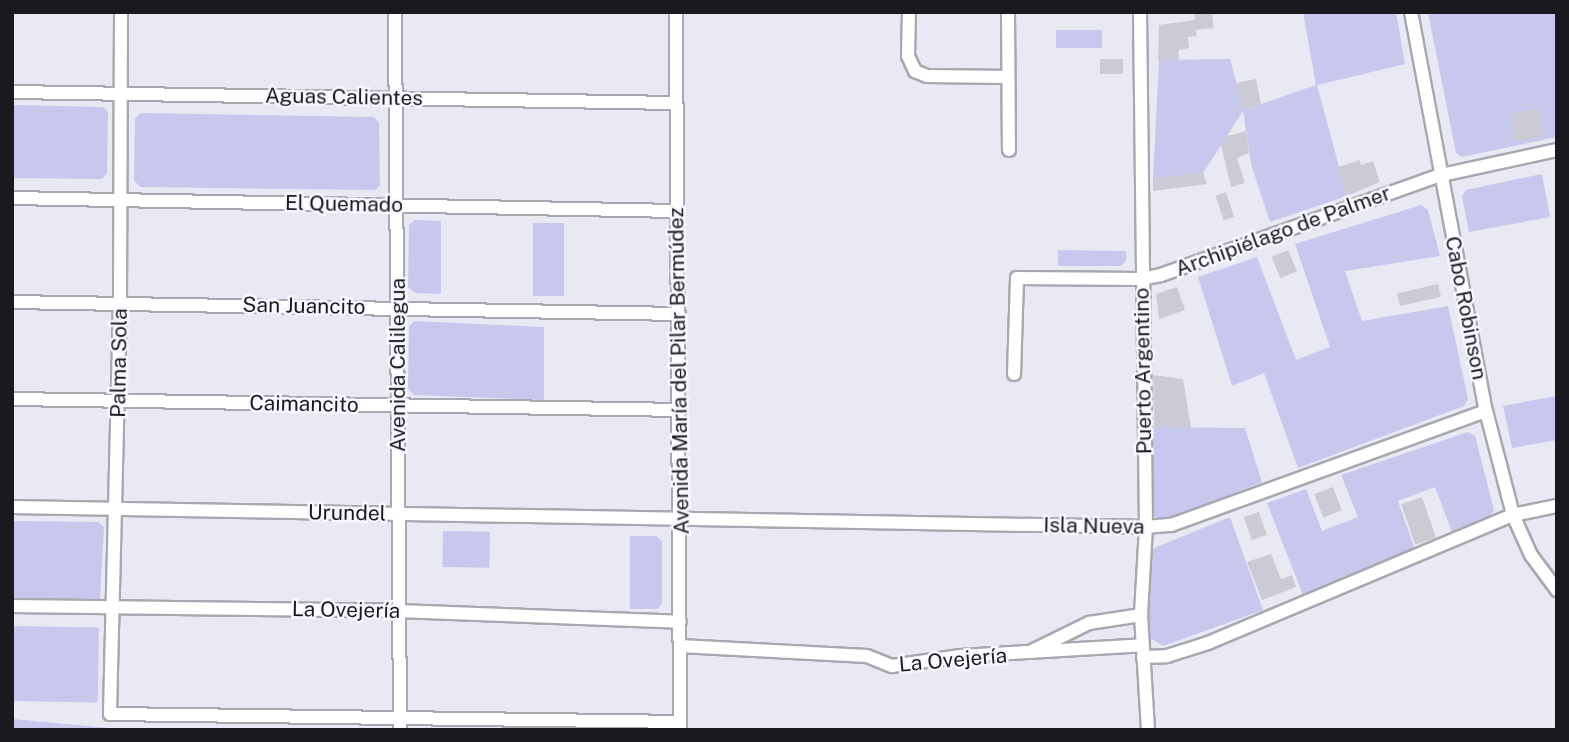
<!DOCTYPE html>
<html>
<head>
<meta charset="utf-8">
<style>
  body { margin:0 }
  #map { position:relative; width:1569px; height:742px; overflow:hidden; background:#e9e9f3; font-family:"Public Sans",sans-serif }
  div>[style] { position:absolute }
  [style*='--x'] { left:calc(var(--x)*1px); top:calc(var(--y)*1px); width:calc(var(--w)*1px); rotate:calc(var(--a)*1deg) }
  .green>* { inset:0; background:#c8c7ed; transform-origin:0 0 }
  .building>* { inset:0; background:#cccbd5; transform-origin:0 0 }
  .roads { filter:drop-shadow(2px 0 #a8a8b1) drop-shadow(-2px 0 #a8a8b1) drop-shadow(0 2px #a8a8b1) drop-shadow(0 -2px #a8a8b1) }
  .minor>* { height:12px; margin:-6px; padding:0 6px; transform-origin:6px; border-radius:6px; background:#fff }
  span { translate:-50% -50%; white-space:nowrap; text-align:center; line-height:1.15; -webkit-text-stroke:5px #f7f7ff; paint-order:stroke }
  .street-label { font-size:21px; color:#1a1a1e }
  .frame { position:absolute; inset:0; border:14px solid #1a1a1e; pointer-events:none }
</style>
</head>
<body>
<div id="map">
  <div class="green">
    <div style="clip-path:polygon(1303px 12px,1396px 12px,1405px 64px,1317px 85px,1347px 196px,1270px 222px,1251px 164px,1243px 111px,1203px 173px,1153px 178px,1159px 60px,1230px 59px,1244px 110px,1316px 85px)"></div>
    <div style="clip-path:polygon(1428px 12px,1557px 12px,1557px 137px,1462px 157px,1456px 153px)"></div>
    <div style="left:1056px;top:30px;width:46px;height:18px"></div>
    <div style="clip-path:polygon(12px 105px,103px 107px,108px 112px,107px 174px,102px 179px,12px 178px)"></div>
    <div style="clip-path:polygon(140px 113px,374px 117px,379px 122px,380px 185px,375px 190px,140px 187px,134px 180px,135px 119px)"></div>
    <div style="clip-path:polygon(1542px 174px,1550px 217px,1469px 232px,1462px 197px,1466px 190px)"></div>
    <div style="clip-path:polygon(1421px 205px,1428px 210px,1440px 256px,1345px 271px,1362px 321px,1448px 306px,1468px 399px,1464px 406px,1298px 468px,1264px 373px,1232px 386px,1198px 277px,1257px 257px,1296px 360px,1330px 347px,1295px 244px)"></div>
    <div style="clip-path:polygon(415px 220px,441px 221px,441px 294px,415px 293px,408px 287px,409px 225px)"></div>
    <div style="left:533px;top:223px;width:31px;height:73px"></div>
    <div style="clip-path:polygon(1058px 250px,1126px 251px,1126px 261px,1121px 266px,1058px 266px)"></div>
    <div style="clip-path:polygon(414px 321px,544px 327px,544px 400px,414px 395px,408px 388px,409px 327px)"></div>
    <div style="clip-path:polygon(1557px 396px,1557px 440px,1512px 448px,1503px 406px)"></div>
    <div style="clip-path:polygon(1153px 427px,1245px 428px,1262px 482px,1163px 522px,1152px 515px)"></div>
    <div style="clip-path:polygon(1468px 432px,1475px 436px,1494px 510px,1487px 521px,1453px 535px,1435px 487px,1398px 501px,1415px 550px,1303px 595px,1267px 503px,1306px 489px,1322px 531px,1358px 517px,1341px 475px)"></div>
    <div style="clip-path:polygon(1230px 517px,1263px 610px,1163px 646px,1149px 637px,1149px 555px,1154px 548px)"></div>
    <div style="clip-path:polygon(12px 521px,99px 522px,104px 528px,100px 599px,12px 598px)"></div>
    <div style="left:443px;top:531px;width:47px;height:36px;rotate:1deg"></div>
    <div style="clip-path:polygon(630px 536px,656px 536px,662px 541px,662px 604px,657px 609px,630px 609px)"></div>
    <div style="left:12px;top:626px;width:87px;height:75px;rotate:1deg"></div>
    <div style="clip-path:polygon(12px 719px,109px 728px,137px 730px,14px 730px)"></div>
  </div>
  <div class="building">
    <div style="clip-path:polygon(1194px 12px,1212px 12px,1214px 28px,1196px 30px,1197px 36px,1188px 37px,1189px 48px,1179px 50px,1178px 60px,1158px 60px,1159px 25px,1195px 20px)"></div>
    <div style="left:1100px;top:59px;width:23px;height:15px"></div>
    <div style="clip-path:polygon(1256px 79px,1261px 104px,1243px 110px,1236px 83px)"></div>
    <div style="left:1538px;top:108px;width:29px;height:29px;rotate:78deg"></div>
    <div style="clip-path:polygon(1246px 131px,1249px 153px,1237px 158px,1245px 183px,1231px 187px,1221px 145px,1227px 136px)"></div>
    <div style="clip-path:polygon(1360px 160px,1361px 165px,1373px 161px,1380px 182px,1347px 196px,1338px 167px)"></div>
    <div style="clip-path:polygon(1203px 173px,1207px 184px,1153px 191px,1153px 178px)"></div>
    <div style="left:1226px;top:192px;width:26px;height:11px;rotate:72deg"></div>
    <div style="left:1288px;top:250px;width:23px;height:18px;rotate:67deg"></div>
    <div style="left:1438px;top:284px;width:13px;height:42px;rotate:77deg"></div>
    <div style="clip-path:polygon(1177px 287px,1185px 310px,1159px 319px,1156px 294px)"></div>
    <div style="clip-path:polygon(1153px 375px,1183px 379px,1191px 428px,1154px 427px)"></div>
    <div style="left:1333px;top:487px;width:25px;height:20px;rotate:69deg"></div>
    <div style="left:1422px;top:497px;width:43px;height:22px;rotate:71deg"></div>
    <div style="left:1259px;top:512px;width:24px;height:16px;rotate:71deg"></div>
    <div style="clip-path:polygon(1271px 554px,1281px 579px,1292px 575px,1296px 587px,1262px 600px,1247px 562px)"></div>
  </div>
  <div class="roads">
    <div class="minor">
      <div style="--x:121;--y:12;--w:291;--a:90.2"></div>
      <div style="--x:120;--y:303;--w:411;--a:91.4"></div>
      <div style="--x:110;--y:714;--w:570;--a:0.8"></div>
      <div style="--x:395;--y:12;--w:718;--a:89.6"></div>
      <div style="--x:676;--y:12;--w:717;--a:89.68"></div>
      <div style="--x:909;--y:12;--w:44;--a:91.3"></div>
      <div style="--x:908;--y:56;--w:17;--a:65"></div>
      <div style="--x:915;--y:71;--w:13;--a:23"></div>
      <div style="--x:927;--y:76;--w:81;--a:0.7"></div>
      <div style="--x:1008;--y:12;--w:138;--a:89.6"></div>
      <div style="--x:1140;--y:12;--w:515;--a:89.33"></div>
      <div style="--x:1146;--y:527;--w:88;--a:93.3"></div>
      <div style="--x:1141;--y:615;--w:115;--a:86.5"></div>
      <div style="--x:1411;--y:12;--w:406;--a:79.4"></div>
      <div style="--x:1486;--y:411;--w:107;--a:75.4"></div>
      <div style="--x:1513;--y:515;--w:44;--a:65.8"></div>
      <div style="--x:1531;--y:555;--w:44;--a:53.4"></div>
      <div style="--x:12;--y:92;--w:664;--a:0.95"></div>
      <div style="--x:12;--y:198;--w:665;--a:1.12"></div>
      <div style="--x:12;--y:302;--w:667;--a:1.03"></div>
      <div style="--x:1014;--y:374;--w:96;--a:-88.2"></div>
      <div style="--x:1017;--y:278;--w:124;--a:0.5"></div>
      <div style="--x:1141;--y:279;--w:20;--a:-11"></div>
      <div style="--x:1161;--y:275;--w:297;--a:-19.7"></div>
      <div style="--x:1441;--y:175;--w:119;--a:-12.2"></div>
      <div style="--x:12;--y:399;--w:668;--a:0.94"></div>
      <div style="--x:12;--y:507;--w:1134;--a:1.01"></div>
      <div style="--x:1146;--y:527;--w:25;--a:-5"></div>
      <div style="--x:1171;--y:525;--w:335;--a:-19.9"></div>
      <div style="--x:12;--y:606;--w:386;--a:0.7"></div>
      <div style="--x:398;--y:611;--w:282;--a:2.2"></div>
      <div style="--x:680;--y:646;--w:187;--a:3.1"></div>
      <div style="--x:867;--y:656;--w:27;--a:22"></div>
      <div style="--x:892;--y:666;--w:69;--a:-8.4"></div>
      <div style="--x:960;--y:656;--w:183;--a:-3.4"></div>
      <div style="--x:1030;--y:652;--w:66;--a:-26.2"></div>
      <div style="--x:1089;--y:623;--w:53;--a:-8.7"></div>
      <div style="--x:1143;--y:657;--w:24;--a:-2"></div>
      <div style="--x:1167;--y:656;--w:43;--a:-17.6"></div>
      <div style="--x:1208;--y:643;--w:331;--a:-22.8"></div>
      <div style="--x:1513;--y:515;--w:45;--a:-11.6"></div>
    </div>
  </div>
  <div class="street-label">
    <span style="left:344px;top:97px;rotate:1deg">Aguas Calientes</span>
    <span style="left:344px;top:204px;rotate:1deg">El Quemado</span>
    <span style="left:1283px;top:231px;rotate:-20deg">Archipiélago de Palmer</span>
    <span style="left:304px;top:306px;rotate:1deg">San Juancito</span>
    <span style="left:1466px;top:308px;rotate:79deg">Cabo Robinson</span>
    <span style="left:119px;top:363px;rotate:-89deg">Palma Sola</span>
    <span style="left:398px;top:365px;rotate:-90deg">Avenida Calilegua</span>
    <span style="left:679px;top:371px;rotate:-91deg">Avenida María del Pilar Bermúdez</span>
    <span style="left:1143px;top:371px;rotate:-91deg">Puerto Argentino</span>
    <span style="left:304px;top:404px;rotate:1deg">Caimancito</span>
    <span style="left:347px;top:513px;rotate:1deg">Urundel</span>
    <span style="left:1094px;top:526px;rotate:1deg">Isla Nueva</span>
    <span style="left:346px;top:610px;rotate:1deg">La Ovejería</span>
    <span style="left:953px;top:660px;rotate:-5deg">La Ovejería</span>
  </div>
  <div class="frame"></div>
</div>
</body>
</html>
